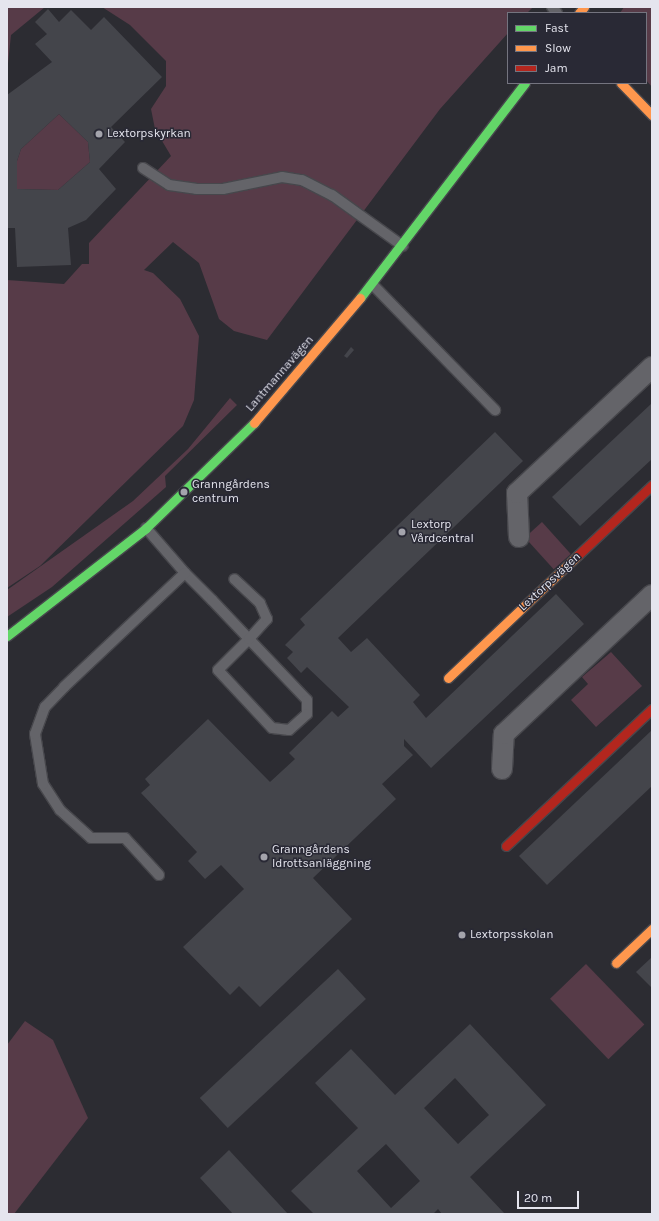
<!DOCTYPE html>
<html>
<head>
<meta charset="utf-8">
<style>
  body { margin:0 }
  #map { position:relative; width:659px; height:1221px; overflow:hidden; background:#2c2c32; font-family:Karla,sans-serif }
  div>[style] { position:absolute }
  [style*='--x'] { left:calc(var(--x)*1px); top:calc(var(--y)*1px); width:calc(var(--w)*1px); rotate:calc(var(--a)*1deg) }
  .green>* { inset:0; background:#573b48; transform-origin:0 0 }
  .building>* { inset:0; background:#44454b; transform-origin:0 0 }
  .roads { filter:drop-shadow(1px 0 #47474c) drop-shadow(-1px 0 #47474c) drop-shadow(0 1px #47474c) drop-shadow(0 -1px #47474c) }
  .lane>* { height:10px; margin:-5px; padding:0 5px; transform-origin:5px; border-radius:5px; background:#646469 }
  .street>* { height:20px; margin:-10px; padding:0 10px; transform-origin:10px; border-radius:10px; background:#646469 }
  .fast>* { height:9px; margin:-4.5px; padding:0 4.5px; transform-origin:4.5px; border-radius:4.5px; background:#63d668 }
  .slow>* { height:9px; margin:-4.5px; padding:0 4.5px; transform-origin:4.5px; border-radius:4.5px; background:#ff974d }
  .jam>* { height:9px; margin:-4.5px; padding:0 4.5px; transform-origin:4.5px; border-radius:4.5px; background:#b3261e }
  .dots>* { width:11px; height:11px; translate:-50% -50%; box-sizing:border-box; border:2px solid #292935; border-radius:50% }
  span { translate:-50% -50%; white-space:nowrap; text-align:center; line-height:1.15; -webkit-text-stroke:3px #292935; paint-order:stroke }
  .poi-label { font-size:12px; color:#e5e5ee }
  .left { translate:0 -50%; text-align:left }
  .street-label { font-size:12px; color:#e5e5ee }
  .frame { position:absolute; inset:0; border:8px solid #e5e5ee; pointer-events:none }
  .legend { position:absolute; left:507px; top:12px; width:140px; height:72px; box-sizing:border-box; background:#292935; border:1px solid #74747f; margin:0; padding:5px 7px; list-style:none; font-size:12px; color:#e5e5ee }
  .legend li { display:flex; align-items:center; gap:8px; height:20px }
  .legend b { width:20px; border:1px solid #74747f }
  .scale { position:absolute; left:517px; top:1191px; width:62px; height:18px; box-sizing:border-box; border:2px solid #e5e5ee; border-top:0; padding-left:5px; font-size:12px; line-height:14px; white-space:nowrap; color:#e5e5ee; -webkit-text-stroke:3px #292935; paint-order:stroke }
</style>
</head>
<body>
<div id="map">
  <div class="green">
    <div style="clip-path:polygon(7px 7px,45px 7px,11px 35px,7px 73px)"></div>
    <div style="clip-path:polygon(102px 7px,533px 7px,527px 13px,508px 13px,508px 33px,440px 109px,267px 340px,234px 331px,219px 319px,199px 263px,173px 242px,144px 270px,153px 273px,180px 299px,199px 336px,194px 400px,183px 426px,40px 566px,7px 588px,7px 280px,64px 284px,82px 264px,89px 264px,89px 243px,171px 156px,155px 129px,151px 109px,166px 86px,166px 61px,130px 25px)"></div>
    <div style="clip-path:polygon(624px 7px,652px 7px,652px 87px,646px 80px,646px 13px,620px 13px)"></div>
    <div style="clip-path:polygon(59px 114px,88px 142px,90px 162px,58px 190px,17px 189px,17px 161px,21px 149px)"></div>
    <div style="clip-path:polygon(230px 398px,237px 405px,165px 476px,166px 487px,52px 587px,7px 617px,7px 590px,133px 501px,188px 449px)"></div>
    <div style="left:542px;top:522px;width:43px;height:23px;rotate:48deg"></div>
    <div style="clip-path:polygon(611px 652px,642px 686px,596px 727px,571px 700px,588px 684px,582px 677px)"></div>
    <div style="left:586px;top:964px;width:84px;height:50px;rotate:46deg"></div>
    <div style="clip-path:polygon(25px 1021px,53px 1040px,88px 1118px,14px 1214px,7px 1214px,7px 1045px)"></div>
  </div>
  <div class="building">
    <div style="clip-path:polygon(evenodd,48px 9px,59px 22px,71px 10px,91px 30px,104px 17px,162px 77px,111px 127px,125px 142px,99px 169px,116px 189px,86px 220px,68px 228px,71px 265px,17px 267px,15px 228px,7px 228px,7px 95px,52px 62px,35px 44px,47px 34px,35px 22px,48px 9px,59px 114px,88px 142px,90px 162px,58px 190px,17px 189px,17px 161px,21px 149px,59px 114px)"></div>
    <div style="clip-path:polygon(351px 347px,354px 350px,347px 358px,344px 356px)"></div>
    <div style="clip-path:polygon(652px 403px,652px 459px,580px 526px,552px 497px)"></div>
    <div style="clip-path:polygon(495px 432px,523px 461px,338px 638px,351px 652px,367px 638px,420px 695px,413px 702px,426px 718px,556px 594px,584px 624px,431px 768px,404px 739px,404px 746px,413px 755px,382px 784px,396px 799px,313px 878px,352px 919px,260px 1007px,239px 986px,230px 995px,183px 947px,244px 889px,221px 865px,205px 879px,188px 861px,197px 852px,141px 793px,150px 785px,145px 779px,208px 719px,270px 782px,295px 759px,289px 753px,332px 711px,338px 717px,349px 707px,307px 667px,301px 673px,287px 658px,293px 652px,285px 645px,305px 625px,300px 619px)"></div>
    <div style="clip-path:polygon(652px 730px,652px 786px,547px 885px,519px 856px)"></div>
    <div style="clip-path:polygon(652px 957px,652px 988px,636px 972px)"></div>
    <div style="left:338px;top:969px;width:41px;height:189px;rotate:47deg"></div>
    <div style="clip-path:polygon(evenodd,470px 1024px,546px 1105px,470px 1177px,505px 1214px,442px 1214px,438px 1209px,433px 1214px,314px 1214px,291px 1191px,358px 1128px,315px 1083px,351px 1049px,395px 1095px,470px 1024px,455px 1078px,489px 1115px,458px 1144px,424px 1108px,455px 1078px,470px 1024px,386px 1144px,420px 1181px,391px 1208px,357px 1171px,386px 1144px)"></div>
    <div style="clip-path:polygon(229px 1150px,288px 1214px,233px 1214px,200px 1178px)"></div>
  </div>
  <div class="roads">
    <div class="lane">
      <div style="--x:552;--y:7;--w:8;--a:50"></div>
      <div style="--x:143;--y:168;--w:31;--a:33"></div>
      <div style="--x:169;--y:185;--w:27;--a:8"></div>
      <div style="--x:196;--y:189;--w:27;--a:0"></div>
      <div style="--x:223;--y:189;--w:60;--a:-11.5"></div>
      <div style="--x:282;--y:177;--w:20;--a:9"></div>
      <div style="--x:302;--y:180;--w:34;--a:27"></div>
      <div style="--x:332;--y:195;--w:87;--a:35.7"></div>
      <div style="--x:373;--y:285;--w:175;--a:45.7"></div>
      <div style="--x:146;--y:528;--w:60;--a:49.1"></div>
      <div style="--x:185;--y:573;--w:38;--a:45"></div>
      <div style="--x:212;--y:600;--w:54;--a:46.5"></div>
      <div style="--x:249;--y:639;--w:84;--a:46.4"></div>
      <div style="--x:307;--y:700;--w:14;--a:90"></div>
      <div style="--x:307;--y:714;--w:24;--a:138"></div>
      <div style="--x:289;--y:730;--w:17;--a:-173"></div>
      <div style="--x:272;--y:728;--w:79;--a:-133"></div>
      <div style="--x:218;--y:670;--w:44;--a:-45"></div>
      <div style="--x:249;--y:639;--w:27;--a:-48"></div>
      <div style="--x:267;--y:619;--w:17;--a:-114"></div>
      <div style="--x:260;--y:603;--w:35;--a:-137"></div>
      <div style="--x:159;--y:875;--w:50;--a:-132.6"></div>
      <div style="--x:125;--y:838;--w:34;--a:180"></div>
      <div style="--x:91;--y:838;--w:42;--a:-137.9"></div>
      <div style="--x:60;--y:810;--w:31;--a:-123"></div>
      <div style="--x:43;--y:784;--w:51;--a:-99.1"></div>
      <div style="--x:35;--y:734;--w:29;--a:-70"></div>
      <div style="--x:45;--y:707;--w:28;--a:-46"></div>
      <div style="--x:64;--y:687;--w:166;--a:-43.3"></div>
    </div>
    <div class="street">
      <div style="--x:519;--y:537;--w:44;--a:-92.6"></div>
      <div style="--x:517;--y:493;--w:185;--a:-43"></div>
      <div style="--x:502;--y:769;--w:35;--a:-87"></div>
      <div style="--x:504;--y:734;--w:203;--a:-43.2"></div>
    </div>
    <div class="fast">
      <div style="--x:360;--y:298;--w:271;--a:-52.5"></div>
      <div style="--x:7;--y:636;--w:176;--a:-37.8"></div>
      <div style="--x:146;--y:528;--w:151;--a:-44.2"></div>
    </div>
    <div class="slow">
      <div style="--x:579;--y:13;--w:8;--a:-50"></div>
      <div style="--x:621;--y:83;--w:45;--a:45.9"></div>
      <div style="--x:254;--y:423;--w:164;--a:-49.7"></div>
      <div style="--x:448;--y:678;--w:179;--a:-43.4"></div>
      <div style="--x:616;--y:963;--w:50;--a:-43.4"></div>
    </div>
    <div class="jam">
      <div style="--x:578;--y:555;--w:102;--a:-43.4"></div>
      <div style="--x:506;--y:846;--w:200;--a:-43.2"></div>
    </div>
  </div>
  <div class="dots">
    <div style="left:99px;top:134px;background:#a4a4ac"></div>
    <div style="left:184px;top:492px;background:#a4a4ac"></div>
    <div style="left:402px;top:532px;background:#a4a4ac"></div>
    <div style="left:264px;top:857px;background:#a4a4ac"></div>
    <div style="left:462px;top:935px;background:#a4a4ac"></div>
  </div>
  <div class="poi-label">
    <span class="left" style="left:107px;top:134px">Lextorpskyrkan</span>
    <span class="left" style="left:192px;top:492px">Granngårdens<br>centrum</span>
    <span class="left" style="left:411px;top:532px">Lextorp<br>Vårdcentral</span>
    <span class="left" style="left:272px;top:857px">Granngårdens<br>Idrottsanläggning</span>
    <span class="left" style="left:470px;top:935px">Lextorpsskolan</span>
  </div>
  <div class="street-label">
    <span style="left:280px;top:374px;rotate:-49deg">Lantmannavägen</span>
    <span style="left:550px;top:582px;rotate:-43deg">Lextorpsvägen</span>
  </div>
  <div class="frame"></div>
  <ul class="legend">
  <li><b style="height:5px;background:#63d668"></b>Fast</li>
  <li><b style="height:5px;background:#ff974d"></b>Slow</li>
  <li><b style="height:5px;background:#b3261e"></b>Jam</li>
  </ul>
  <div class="scale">20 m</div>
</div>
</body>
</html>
